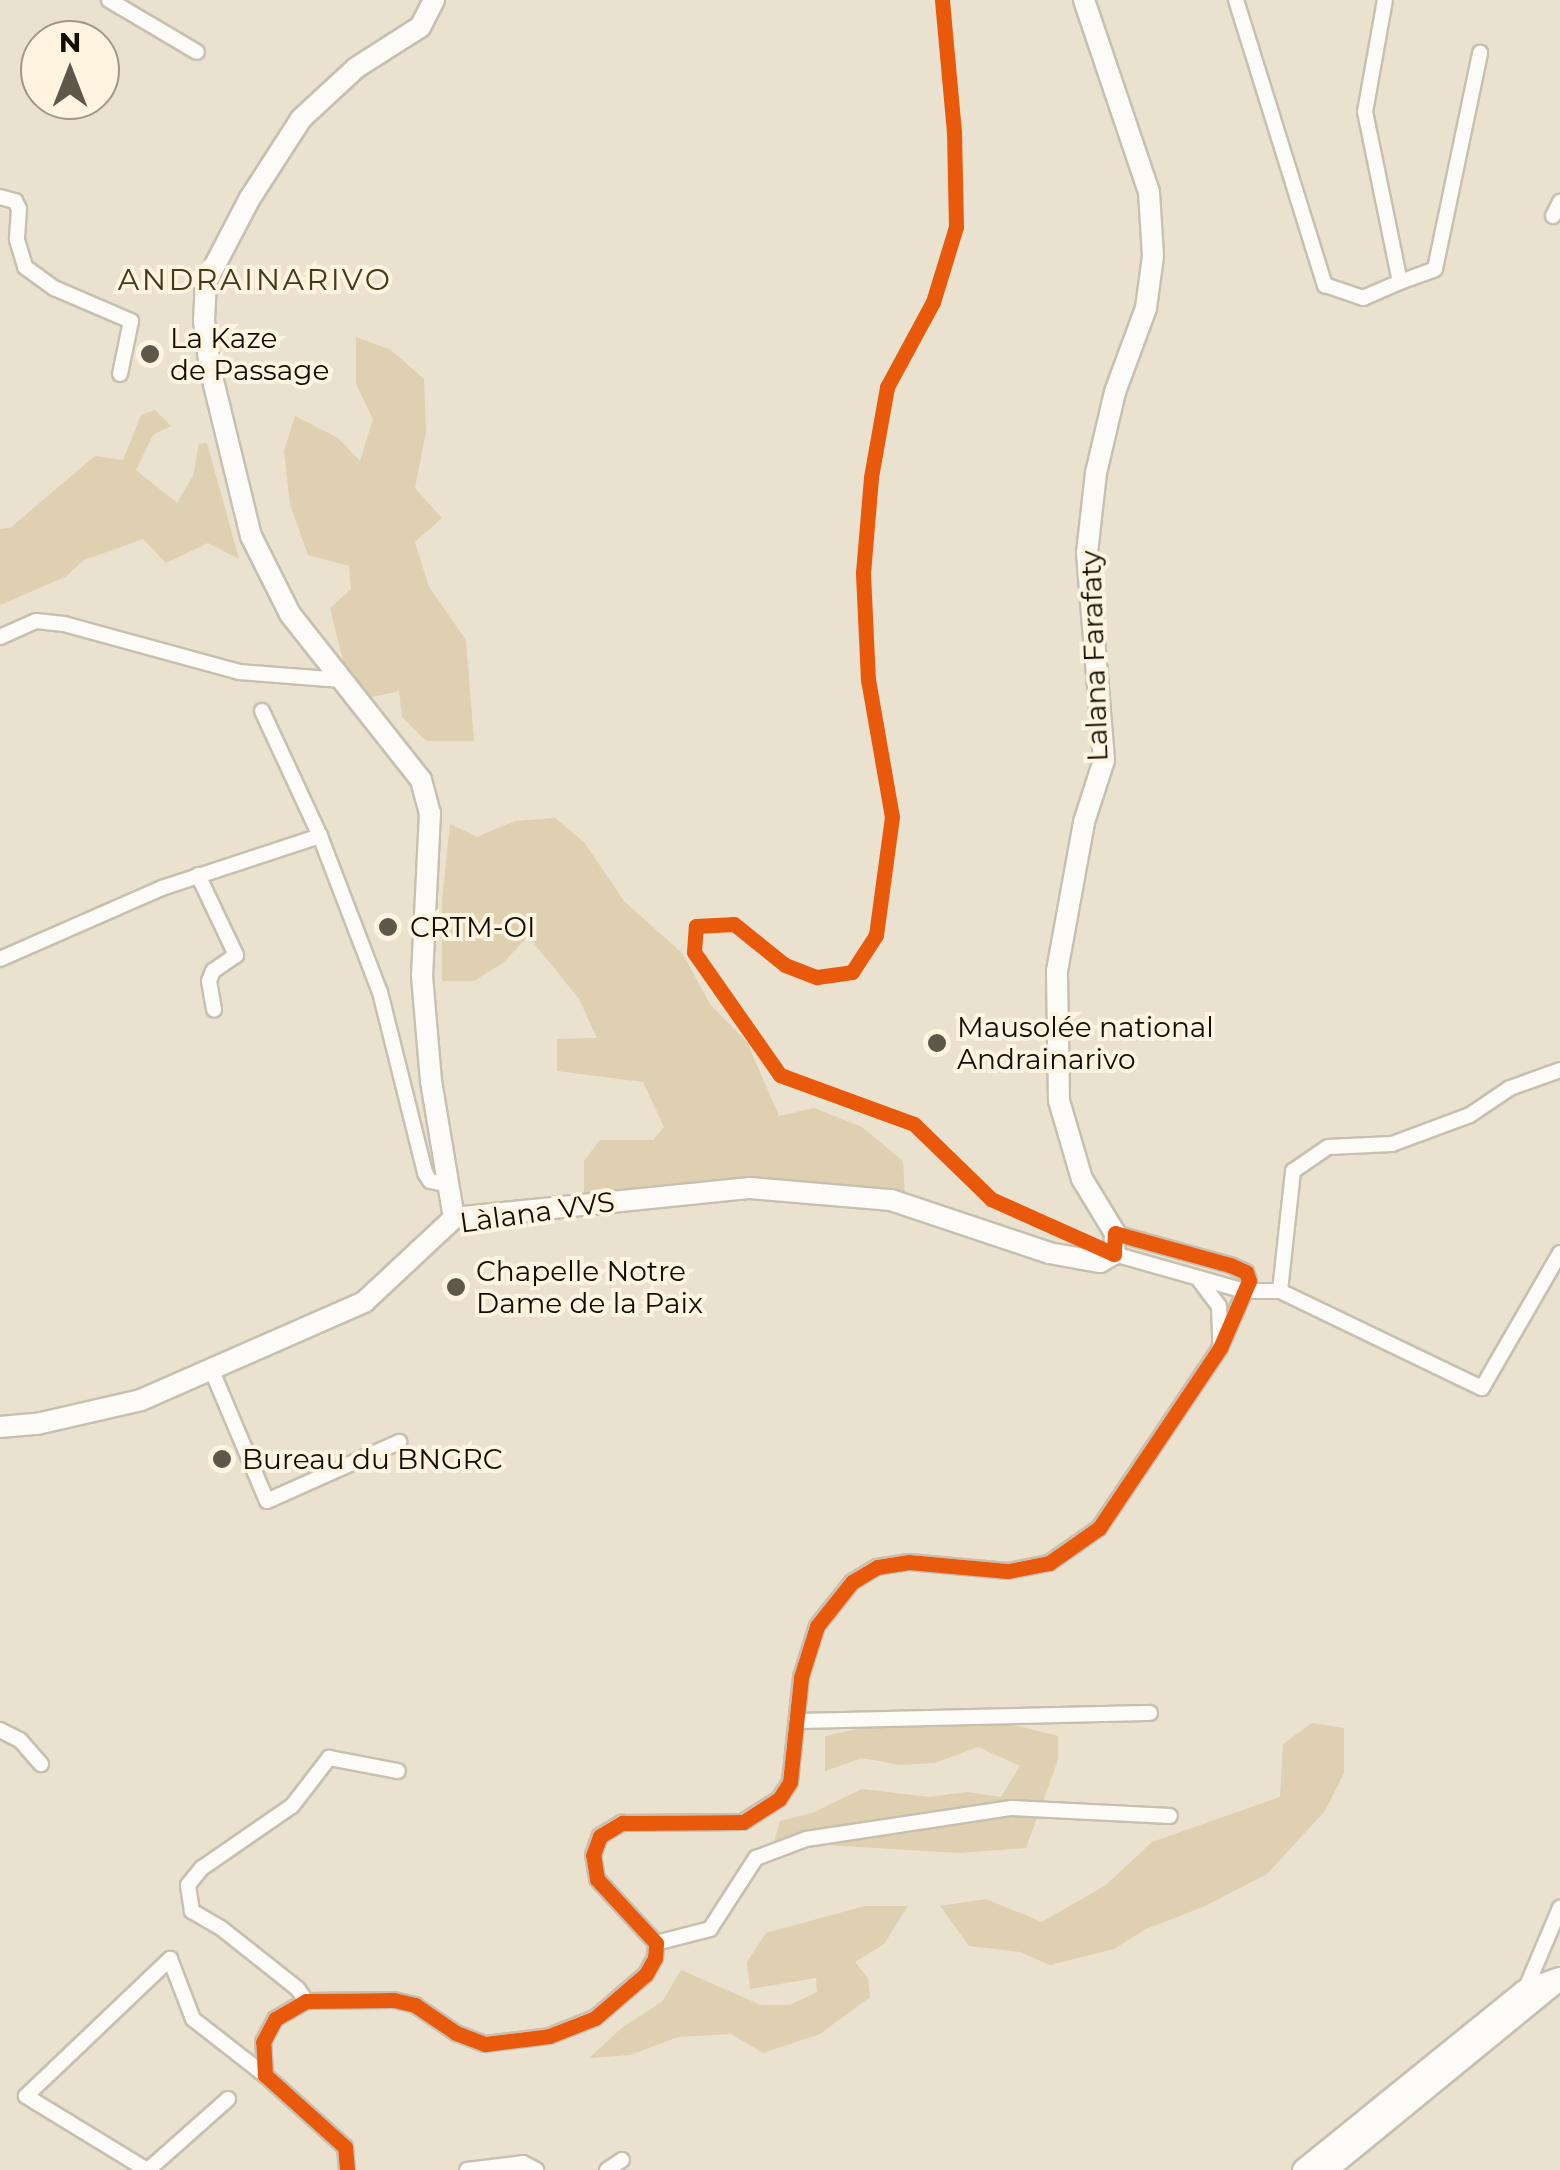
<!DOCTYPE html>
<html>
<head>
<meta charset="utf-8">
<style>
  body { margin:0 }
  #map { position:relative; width:1560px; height:2170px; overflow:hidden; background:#eae2cf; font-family:Montserrat,sans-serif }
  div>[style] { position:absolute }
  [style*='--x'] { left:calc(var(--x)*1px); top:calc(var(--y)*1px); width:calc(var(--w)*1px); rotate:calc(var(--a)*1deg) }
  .green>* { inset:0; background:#ded0b0 }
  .roads { filter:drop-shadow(2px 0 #c7c0b1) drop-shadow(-2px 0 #c7c0b1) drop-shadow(0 2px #c7c0b1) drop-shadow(0 -2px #c7c0b1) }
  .street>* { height:14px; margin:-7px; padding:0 7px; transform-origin:7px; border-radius:7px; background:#fcfbf8 }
  .secondary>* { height:20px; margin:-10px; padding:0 10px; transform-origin:10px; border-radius:10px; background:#fcfbf8 }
  .cycleway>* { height:15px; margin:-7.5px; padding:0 7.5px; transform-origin:7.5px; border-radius:7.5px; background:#e8590c }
  .dots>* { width:28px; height:28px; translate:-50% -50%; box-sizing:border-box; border:5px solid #fef4df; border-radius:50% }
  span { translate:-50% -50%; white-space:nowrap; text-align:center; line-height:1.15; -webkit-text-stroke:8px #fef4df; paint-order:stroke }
  .poi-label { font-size:28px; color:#120d03 }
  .left { translate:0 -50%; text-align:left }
  .street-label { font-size:28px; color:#120d03 }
  .neighbourhood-label { font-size:30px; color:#45391a; letter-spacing:2.5px }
  .north { position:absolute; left:20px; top:20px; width:100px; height:100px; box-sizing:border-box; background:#fef4df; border:2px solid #a09887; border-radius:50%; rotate:0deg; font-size:28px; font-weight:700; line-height:40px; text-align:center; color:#120d03 }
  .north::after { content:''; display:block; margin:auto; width:35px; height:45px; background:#5e584a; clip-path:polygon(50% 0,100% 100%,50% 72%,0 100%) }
</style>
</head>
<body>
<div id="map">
  <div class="green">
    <div style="clip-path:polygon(356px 337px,391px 350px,424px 379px,426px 432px,415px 488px,442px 518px,415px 542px,429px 587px,466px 640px,474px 741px,426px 741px,402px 717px,399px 691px,367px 698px,343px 661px,330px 608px,351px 589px,349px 566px,308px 555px,290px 504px,284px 451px,295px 416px,338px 438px,360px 461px,373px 419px,356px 384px)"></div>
    <div style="clip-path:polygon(155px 410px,171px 426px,153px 435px,136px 470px,177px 503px,193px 476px,199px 444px,207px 443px,239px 559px,208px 543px,166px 563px,143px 539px,84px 560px,65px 577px,0 605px,0 529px,10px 528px,95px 456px,123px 460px,141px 415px)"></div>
    <div style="clip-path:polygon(555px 818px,584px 842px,624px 901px,683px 954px,710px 1004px,747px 1042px,779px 1116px,814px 1108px,862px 1127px,903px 1161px,905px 1196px,584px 1199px,584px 1161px,600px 1140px,653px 1140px,664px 1127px,643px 1082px,557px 1071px,557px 1039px,597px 1038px,579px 999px,528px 936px,504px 962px,474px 981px,442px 981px,442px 901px,450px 824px,477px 837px,515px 821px)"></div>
    <div style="clip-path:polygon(994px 1720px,1058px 1736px,1058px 1760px,1026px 1848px,959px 1853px,774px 1842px,780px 1821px,812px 1813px,862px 1789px,929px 1797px,967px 1792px,1001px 1797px,1020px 1766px,978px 1747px,935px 1763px,900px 1765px,862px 1758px,825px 1771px,825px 1736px,884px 1723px,943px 1726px)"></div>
    <div style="clip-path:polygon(1312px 1723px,1344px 1728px,1344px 1773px,1325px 1811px,1267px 1874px,1205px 1906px,1144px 1930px,1114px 1949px,1050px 1965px,1020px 1952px,969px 1946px,940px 1906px,986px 1899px,1042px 1922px,1106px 1885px,1152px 1842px,1280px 1797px,1283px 1744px)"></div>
    <div style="clip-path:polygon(865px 1906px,908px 1906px,884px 1944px,855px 1962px,868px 1978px,870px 1997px,820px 2034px,763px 2053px,731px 2034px,678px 2037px,630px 2055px,589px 2058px,624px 2026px,662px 2002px,681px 1970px,761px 2005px,790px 2005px,817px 1992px,816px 1978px,750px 1989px,747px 1962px,766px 1933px)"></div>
  </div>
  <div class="roads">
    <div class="street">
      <div style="--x:109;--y:0;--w:102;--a:30.6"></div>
      <div style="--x:1236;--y:0;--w:299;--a:72.7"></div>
      <div style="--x:1325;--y:285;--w:40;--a:18.9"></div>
      <div style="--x:1363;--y:298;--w:40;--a:-23.4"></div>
      <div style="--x:1400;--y:282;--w:174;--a:-101.6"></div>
      <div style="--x:1365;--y:112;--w:114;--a:-79.9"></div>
      <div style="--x:0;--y:197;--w:16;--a:15"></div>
      <div style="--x:15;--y:201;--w:9;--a:63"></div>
      <div style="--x:19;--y:209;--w:31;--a:94"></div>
      <div style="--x:17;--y:240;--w:28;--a:73"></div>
      <div style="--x:25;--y:267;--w:36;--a:36"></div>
      <div style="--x:54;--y:288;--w:84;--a:23.2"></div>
      <div style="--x:131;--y:321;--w:54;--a:101.7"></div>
      <div style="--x:1553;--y:216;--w:16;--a:-63"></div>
      <div style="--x:1400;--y:282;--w:37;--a:-20"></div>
      <div style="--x:1435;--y:269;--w:221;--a:-78.2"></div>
      <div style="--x:0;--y:637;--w:39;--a:-24"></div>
      <div style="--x:36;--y:621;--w:28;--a:6"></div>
      <div style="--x:64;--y:624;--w:181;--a:15.3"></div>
      <div style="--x:239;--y:672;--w:103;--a:4.4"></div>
      <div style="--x:262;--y:711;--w:138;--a:65.1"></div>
      <div style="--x:320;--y:836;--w:167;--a:69"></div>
      <div style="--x:380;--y:992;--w:187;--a:76"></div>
      <div style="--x:425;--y:1173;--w:9;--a:58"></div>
      <div style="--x:430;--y:1181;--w:21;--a:11"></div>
      <div style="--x:198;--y:875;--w:89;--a:64.6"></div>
      <div style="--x:236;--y:955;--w:28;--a:145"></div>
      <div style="--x:213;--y:971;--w:11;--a:112"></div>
      <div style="--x:209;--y:981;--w:29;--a:80"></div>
      <div style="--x:0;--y:959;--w:177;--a:-23.7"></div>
      <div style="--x:162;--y:888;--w:166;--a:-18.2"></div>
      <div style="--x:1114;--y:1254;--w:136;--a:15.8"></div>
      <div style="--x:1245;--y:1291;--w:35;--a:0"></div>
      <div style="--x:1280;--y:1291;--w:224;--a:25.7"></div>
      <div style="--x:1482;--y:1388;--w:156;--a:-60"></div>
      <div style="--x:1200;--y:1281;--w:31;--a:53"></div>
      <div style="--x:1219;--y:1306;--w:36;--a:88"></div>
      <div style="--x:1280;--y:1291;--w:121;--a:-83.8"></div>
      <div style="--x:1293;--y:1171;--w:42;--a:-34.4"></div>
      <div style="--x:1328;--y:1147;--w:64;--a:-2.7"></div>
      <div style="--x:1392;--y:1144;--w:83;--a:-20.4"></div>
      <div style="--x:1470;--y:1115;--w:48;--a:-34"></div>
      <div style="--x:1510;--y:1088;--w:53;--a:-19.8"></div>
      <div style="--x:212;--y:1371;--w:141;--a:67.1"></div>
      <div style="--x:267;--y:1501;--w:145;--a:-24.1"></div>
      <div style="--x:796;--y:1721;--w:354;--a:-1.3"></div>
      <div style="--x:0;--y:1730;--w:22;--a:27"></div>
      <div style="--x:20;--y:1740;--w:32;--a:49"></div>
      <div style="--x:656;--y:1943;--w:56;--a:-14.5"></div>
      <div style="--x:710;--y:1929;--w:85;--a:-57.1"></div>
      <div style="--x:756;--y:1858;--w:53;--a:-20.8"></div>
      <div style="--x:806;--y:1839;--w:208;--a:-8.6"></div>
      <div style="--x:1012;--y:1808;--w:158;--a:2.9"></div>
      <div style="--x:1523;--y:1995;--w:95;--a:-67"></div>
      <div style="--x:306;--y:2001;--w:14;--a:-124"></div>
      <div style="--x:298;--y:1989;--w:98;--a:-141.6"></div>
      <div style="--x:221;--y:1928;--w:34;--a:-150"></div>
      <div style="--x:192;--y:1911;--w:26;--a:-99"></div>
      <div style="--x:188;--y:1885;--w:22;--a:-51"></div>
      <div style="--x:202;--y:1868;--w:109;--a:-34.6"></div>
      <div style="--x:292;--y:1806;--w:61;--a:-52.4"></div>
      <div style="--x:329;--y:1758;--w:70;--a:10.7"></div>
      <div style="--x:147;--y:2170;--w:142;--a:-148.6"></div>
      <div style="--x:26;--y:2096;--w:199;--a:-43.6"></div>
      <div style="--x:170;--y:1959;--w:64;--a:69"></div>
      <div style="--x:193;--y:2019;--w:91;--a:37.9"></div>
      <div style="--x:148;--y:2170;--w:107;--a:-41.6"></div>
      <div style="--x:347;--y:2170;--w:23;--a:-95"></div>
      <div style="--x:345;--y:2147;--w:108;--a:-138"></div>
      <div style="--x:265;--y:2075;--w:33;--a:-93"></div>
      <div style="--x:263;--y:2042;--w:26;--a:-62"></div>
      <div style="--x:275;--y:2019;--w:36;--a:-30"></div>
      <div style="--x:306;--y:2001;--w:88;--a:-0.7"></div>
      <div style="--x:394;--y:2000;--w:22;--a:13"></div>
      <div style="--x:415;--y:2005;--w:50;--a:34.3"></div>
      <div style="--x:456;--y:2033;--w:31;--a:21"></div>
      <div style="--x:485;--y:2044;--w:64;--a:-7.1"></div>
      <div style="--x:549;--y:2036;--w:49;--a:-21.4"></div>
      <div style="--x:595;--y:2018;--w:67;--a:-40.8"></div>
      <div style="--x:646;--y:1974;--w:18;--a:-61"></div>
      <div style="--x:655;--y:1958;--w:15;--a:-86"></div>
      <div style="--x:656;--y:1943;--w:87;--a:-132.7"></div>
      <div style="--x:597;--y:1879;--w:24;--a:-99"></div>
      <div style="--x:593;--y:1855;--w:20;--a:-70"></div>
      <div style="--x:600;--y:1836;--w:26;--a:-31"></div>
      <div style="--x:622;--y:1823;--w:121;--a:-0.5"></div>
      <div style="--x:743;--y:1822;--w:43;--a:-32.6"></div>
      <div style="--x:779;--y:1799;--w:20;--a:-57"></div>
      <div style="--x:790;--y:1782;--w:106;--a:-84"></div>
      <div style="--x:801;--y:1677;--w:53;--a:-72.6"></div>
      <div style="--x:817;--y:1626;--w:56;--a:-51.5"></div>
      <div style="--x:852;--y:1582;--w:29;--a:-31"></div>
      <div style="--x:877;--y:1567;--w:32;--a:-9"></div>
      <div style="--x:909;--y:1562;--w:99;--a:5.2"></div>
      <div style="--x:1008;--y:1571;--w:42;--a:-11"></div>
      <div style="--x:1049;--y:1563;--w:61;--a:-35"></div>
      <div style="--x:1099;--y:1528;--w:217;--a:-56.1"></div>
      <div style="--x:1220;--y:1348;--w:73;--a:-66.6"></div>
      <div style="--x:1249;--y:1281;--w:9;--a:-108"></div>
      <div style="--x:1246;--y:1272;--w:17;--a:-156"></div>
      <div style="--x:1230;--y:1265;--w:119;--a:-164.5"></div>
      <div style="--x:467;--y:2170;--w:56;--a:-7.1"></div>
      <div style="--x:523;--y:2163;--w:15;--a:28"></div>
      <div style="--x:607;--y:2170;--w:18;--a:-34"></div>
    </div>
    <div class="secondary">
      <div style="--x:434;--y:0;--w:30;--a:117"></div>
      <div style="--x:420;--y:27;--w:76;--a:147.4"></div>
      <div style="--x:356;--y:68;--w:75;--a:137.2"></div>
      <div style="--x:301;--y:119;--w:94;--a:122.8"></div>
      <div style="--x:250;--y:198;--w:95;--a:117.6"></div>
      <div style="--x:206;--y:282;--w:39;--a:93"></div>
      <div style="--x:204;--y:321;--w:47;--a:82.7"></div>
      <div style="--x:210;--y:368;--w:173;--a:76.3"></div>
      <div style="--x:251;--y:536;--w:87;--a:63.4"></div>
      <div style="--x:290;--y:614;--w:211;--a:51.7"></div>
      <div style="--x:421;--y:780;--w:34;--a:75"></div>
      <div style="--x:430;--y:813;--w:163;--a:92.8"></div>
      <div style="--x:422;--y:976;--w:105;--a:85.1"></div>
      <div style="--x:431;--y:1081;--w:139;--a:80.5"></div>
      <div style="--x:0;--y:1427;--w:37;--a:-5"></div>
      <div style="--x:37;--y:1424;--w:107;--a:-13"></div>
      <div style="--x:141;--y:1400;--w:244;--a:-23.7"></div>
      <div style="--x:364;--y:1302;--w:123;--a:-43"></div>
      <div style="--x:454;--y:1218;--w:298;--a:-5.8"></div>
      <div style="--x:750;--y:1188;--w:142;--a:4.9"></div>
      <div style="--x:891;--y:1200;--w:167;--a:18.5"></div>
      <div style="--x:1049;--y:1253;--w:52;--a:10"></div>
      <div style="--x:1100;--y:1262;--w:16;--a:-30"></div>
      <div style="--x:1114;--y:1254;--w:21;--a:-87"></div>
      <div style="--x:1115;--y:1233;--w:63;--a:-121.4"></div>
      <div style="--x:1082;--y:1179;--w:81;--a:-106.4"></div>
      <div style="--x:1059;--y:1101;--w:130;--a:-90.9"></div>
      <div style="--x:1057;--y:971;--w:151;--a:-79.7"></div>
      <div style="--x:1084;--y:822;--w:65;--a:-72.1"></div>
      <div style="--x:1104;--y:760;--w:208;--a:-94.7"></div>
      <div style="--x:1087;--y:553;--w:81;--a:-83.6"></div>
      <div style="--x:1096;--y:473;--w:83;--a:-76.8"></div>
      <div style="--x:1115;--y:392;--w:90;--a:-69.7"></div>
      <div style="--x:1146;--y:308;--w:52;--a:-82.3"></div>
      <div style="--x:1153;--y:256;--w:64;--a:-93.6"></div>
      <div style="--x:1149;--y:192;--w:203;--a:-108.7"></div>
      <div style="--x:1303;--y:2170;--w:284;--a:-39"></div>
      <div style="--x:1524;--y:1991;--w:38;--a:-20"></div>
      <div style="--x:1327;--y:2170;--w:293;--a:-39.3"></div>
    </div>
  </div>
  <div class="cycleway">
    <div style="--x:347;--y:2170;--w:23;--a:-95"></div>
    <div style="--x:345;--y:2147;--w:108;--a:-138"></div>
    <div style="--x:265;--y:2075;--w:33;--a:-93"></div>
    <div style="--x:263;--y:2042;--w:26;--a:-62"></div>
    <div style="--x:275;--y:2019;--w:36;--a:-30"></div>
    <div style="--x:306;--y:2001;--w:88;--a:-0.7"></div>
    <div style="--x:394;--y:2000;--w:22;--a:13"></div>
    <div style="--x:415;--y:2005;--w:50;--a:34.3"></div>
    <div style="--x:456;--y:2033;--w:31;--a:21"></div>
    <div style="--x:485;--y:2044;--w:64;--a:-7.1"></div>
    <div style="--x:549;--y:2036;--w:49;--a:-21.4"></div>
    <div style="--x:595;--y:2018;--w:67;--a:-40.8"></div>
    <div style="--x:646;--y:1974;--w:18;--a:-61"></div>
    <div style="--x:655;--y:1958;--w:15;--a:-86"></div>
    <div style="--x:656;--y:1943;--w:87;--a:-132.7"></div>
    <div style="--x:597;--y:1879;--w:24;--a:-99"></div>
    <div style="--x:593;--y:1855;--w:20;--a:-70"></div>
    <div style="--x:600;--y:1836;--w:26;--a:-31"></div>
    <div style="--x:622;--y:1823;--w:121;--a:-0.5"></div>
    <div style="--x:743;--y:1822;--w:43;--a:-32.6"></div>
    <div style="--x:779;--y:1799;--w:20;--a:-57"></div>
    <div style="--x:790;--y:1782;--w:106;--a:-84"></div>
    <div style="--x:801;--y:1677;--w:53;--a:-72.6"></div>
    <div style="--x:817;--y:1626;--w:56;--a:-51.5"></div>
    <div style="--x:852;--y:1582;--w:29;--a:-31"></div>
    <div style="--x:877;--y:1567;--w:32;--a:-9"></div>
    <div style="--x:909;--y:1562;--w:99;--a:5.2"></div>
    <div style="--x:1008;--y:1571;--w:42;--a:-11"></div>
    <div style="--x:1049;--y:1563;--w:61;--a:-35"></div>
    <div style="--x:1099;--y:1528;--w:217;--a:-56.1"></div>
    <div style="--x:1220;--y:1348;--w:73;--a:-66.6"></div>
    <div style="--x:1249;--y:1281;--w:9;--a:-108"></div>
    <div style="--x:1246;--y:1272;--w:17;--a:-156"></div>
    <div style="--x:1230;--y:1265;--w:119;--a:-164.5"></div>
    <div style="--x:1115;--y:1233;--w:21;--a:93"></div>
    <div style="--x:1114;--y:1254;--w:135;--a:-155.9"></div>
    <div style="--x:991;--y:1199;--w:107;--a:-135.8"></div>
    <div style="--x:914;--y:1124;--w:143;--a:-159.9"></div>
    <div style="--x:780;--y:1075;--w:150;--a:-125"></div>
    <div style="--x:694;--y:952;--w:26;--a:-86"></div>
    <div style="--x:696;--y:926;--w:38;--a:-3"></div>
    <div style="--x:734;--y:924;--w:65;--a:38.8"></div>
    <div style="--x:785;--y:965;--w:34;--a:21"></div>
    <div style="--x:817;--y:977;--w:35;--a:-8"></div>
    <div style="--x:852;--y:972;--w:44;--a:-57"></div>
    <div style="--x:876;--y:935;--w:119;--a:-82.3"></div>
    <div style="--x:892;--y:817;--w:139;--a:-99.9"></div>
    <div style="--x:868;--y:680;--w:107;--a:-92.7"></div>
    <div style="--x:863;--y:573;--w:96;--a:-85.2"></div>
    <div style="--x:871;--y:477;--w:91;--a:-79.9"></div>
    <div style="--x:887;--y:387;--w:97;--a:-61.6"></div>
    <div style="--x:933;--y:302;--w:78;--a:-73"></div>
    <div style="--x:956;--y:227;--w:95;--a:-91.2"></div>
    <div style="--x:954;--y:132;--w:133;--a:-95.2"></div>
  </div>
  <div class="dots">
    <div style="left:150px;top:354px;background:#5e584a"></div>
    <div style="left:388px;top:927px;background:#5e584a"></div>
    <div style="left:937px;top:1043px;background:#5e584a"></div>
    <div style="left:456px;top:1287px;background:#5e584a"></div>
    <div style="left:222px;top:1459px;background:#5e584a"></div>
  </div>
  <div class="poi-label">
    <span class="left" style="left:170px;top:354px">La Kaze<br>de Passage</span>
    <span class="left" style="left:410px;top:927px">CRTM-OI</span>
    <span class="left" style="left:957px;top:1043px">Mausolée national<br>Andrainarivo</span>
    <span class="left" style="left:476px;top:1287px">Chapelle Notre<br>Dame de la Paix</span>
    <span class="left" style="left:242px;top:1459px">Bureau du BNGRC</span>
  </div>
  <div class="street-label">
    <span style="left:1094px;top:656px;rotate:-92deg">Lalana Farafaty</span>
    <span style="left:537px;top:1212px;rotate:-8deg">Làlana VVS</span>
  </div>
  <div class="neighbourhood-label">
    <span style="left:255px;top:280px">ANDRAINARIVO</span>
  </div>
  <div class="north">N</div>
</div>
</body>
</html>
